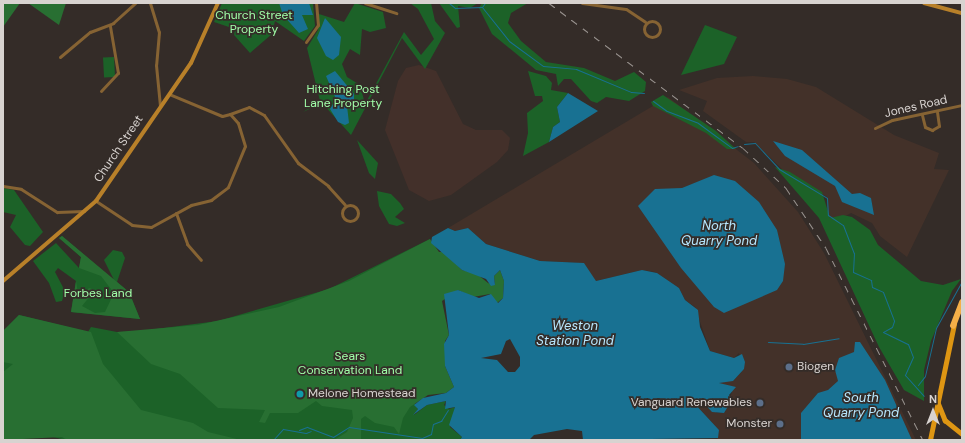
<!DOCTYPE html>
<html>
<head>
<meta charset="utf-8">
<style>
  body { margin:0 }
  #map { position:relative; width:965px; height:443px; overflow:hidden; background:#342c28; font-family:"DM Sans",sans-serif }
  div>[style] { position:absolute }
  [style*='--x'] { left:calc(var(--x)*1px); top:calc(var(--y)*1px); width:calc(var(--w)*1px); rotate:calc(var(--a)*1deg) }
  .commercial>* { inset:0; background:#433129 }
  .industrial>* { inset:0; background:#43302a }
  .green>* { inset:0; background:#1c6228; transform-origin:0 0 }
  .forest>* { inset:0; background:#286f32 }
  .water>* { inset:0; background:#187192 }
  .stream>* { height:1px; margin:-0.5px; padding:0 0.5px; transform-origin:0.5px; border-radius:0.5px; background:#187192 }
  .street>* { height:3px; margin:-1.5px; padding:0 1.5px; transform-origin:1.5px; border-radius:1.5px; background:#866333 }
  .street>.ring { margin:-1.5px; padding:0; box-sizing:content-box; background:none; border:3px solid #866333; border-radius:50% }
  .secondary>* { height:4px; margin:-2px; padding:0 2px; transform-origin:2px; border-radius:2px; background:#b88029 }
  .primary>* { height:4.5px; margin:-2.25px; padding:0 2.25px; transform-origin:2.25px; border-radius:2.25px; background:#de9613 }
  .highway>* { height:5.5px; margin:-2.75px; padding:0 2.75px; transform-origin:2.75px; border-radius:2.75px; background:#f5af48 }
  .rail>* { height:1px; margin-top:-0.5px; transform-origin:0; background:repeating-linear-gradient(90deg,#98928e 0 7px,transparent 0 14px) }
  .dots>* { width:11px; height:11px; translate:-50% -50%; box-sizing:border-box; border:2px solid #342c28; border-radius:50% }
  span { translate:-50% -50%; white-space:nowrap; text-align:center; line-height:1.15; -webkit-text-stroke:3.5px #342c28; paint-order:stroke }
  .park-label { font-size:12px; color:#a1ffa9 }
  .street-label { font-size:12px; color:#d8d3d0 }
  .poi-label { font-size:12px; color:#d8d3d0 }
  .left { translate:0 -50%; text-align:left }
  .right { translate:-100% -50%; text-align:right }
  .water-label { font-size:13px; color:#b7e7fe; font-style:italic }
  .frame { position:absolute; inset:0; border:4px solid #d8d3d0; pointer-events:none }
  .north { position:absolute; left:913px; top:391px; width:40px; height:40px; -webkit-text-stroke:3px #342c28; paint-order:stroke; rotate:0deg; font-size:11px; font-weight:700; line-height:16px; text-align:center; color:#d8d3d0 }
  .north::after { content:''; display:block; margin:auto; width:14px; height:18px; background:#d8d3d0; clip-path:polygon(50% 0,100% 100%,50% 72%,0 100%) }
</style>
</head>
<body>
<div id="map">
  <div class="commercial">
    <div style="clip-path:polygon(753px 76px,787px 79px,816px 87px,894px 135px,939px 153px,934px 169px,949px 170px,907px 257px,880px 236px,872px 223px,851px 213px,838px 220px,832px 219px,828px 215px,827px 197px,783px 170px,754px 142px,746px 142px,703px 111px,707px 101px,679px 90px,717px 78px)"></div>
    <div style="clip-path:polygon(668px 97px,754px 163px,798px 212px,824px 253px,916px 440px,717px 440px,719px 430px,694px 403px,701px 400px,717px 413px,725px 412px,732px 392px,719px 383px,734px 380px,744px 369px,739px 353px,734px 358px,710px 351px,695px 307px,685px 300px,679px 288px,655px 272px,642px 270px,596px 281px,581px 263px,540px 261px,486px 244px,468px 228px,455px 231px,448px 228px)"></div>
  </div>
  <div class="industrial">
    <div style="clip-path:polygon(419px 65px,436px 71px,463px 124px,476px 130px,502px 130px,510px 138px,508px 150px,497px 162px,451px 195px,429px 201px,409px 190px,385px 130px,398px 81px,406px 68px)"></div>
  </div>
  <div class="green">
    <div style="clip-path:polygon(222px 3px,313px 3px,315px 26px,304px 41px,275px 21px,272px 34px,250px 53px,234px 35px,235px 29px,214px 22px)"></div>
    <div style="clip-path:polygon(355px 3px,383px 12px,386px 28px,370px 32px,362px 29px,360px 55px,350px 49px,342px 64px,347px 77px,360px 85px,365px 104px,404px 32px,421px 55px,434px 39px,418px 9px,410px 3px,431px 3px,435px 21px,445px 33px,425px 69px,402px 38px,351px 135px,322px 103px,303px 112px,320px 101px,307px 48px,318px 30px,319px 14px,344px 22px)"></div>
    <div style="clip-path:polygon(439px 3px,478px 3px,470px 8px,458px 6px,460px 27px,457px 28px)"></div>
    <div style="clip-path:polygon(482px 3px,528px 3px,511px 13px,508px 23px,521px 41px,546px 62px,584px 68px,615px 81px,634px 72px,646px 82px,645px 91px,629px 101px,606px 97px,597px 103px,591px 101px,571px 79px,564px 79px,558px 86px,556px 74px,536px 70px,492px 34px,479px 8px)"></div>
    <div style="clip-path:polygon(705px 25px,737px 37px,724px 64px,681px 75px)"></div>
    <div style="left:114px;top:57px;width:20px;height:11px;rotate:87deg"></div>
    <div style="clip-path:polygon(528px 71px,546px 76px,552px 83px,551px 90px,568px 93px,557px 107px,560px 122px,553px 127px,549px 142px,523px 156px,528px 133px,527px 113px,543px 101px,542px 96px,535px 96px)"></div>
    <div style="clip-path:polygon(663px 95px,716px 131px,736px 149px,727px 149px,706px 133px,653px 106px,651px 102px)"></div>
    <div style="clip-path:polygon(357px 140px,378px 163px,375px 179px,369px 173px)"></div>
    <div style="clip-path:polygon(775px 167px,790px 172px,822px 192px,830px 218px,843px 215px,852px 217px,870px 230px,878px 245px,921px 281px,943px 285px,961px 279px,952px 291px,931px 341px,924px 370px,924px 401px,904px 390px,879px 347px,819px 218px)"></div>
    <div style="clip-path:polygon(3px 188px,14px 190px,43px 232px,30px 246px,25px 245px,10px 227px,16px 215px,3px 212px)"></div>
    <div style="clip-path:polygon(377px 191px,391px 194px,400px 203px,404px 209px,395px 217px,405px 223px,397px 226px,389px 224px,379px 206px)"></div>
    <div style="clip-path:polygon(62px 236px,114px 280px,104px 260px,113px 250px,122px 252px,125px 258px,117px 282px,129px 292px,140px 319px,71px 312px,76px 281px,58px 268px,55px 272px,65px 291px,62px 301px,56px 302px,49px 283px,33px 261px,56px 243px,79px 268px,81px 257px,59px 238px)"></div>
    <div style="clip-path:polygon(430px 239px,415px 405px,418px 409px,414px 415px,427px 405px,446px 401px,444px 405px,449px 409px,455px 407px,450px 427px,462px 437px,460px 440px,66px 440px,40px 434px,3px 405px,3px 331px,19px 315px,88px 332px,91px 327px,117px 332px,140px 331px,218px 321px,329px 289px)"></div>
  </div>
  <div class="forest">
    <div style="clip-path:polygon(3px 3px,20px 3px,3px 27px)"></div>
    <div style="clip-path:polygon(28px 3px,66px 3px,59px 25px)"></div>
    <div style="clip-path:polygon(62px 236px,129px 292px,140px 319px,71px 312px,76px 281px,79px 299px,89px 288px,95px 290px,82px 306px,95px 313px,105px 312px,114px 293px,101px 276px,79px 268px,81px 257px,59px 238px)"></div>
    <div style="clip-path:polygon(430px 239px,439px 252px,443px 252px,462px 270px,477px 274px,488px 283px,495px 285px,494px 276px,500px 270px,504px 281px,503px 298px,497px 303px,490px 294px,473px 297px,458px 290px,442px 301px,449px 335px,445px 341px,445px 366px,454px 387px,446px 393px,428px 395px,410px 407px,403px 418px,399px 434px,394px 427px,375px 423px,365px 416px,361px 419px,361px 440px,334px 440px,347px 432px,353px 418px,352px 410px,322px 406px,316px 401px,298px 413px,270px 413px,265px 423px,259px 422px,265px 410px,218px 408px,180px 374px,151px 364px,117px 332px,198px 325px,279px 307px,349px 281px)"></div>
    <div style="clip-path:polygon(19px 315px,91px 332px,103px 364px,141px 410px,193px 423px,208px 432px,241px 440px,67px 440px,62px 437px,3px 440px,3px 372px,13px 364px,3px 362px,3px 331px)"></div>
  </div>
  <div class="water">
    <div style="clip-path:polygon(279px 3px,309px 3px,313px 15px,302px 15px,308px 29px,299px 33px,283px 15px)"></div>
    <div style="clip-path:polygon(325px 18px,341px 37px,339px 55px,333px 60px,326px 56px,317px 38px)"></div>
    <div style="clip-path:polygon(335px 71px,354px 94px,354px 105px,347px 106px,349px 123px,345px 125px,338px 122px,330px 109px,336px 99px,326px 76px)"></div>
    <div style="clip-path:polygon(568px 93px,598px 111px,549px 142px,553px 127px,560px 122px,557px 107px)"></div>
    <div style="clip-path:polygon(773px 141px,802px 150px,852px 194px,860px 193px,871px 198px,874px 215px,842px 202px,835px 186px,785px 156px)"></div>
    <div style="clip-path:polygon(714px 175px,735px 181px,759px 202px,777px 230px,785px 264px,783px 281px,777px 290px,724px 313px,714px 307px,681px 268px,638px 206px,655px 189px,682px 188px)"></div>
    <div style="clip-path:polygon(evenodd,448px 228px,455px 231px,468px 228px,486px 244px,540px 261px,584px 263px,596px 281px,642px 270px,657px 273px,679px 288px,685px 300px,698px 310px,700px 327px,710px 351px,734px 358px,742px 354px,745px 362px,744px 369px,733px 381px,719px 383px,736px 387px,729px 395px,732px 400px,724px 413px,712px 412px,701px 400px,694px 403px,719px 430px,718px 438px,583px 440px,582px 431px,567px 429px,534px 435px,529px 440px,460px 440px,462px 437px,449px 425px,455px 407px,445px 409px,446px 401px,427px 405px,413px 415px,418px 409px,414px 405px,423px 398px,446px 393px,454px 387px,445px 366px,444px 344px,449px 335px,444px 294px,458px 290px,479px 298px,491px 294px,498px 303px,503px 298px,504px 281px,500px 270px,494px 276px,495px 285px,491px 286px,486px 279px,462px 270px,431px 243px,432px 237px,448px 228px,510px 339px,520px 357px,520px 366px,515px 372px,508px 372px,497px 360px,481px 358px,501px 354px,506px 341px,510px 339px)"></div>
    <div style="clip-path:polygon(855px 342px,860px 342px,885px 380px,912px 440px,801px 440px,801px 413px,818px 393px,828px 390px,838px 381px,835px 370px,839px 358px,854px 352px)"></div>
  </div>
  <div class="stream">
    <div style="--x:449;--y:3;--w:8;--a:40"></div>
    <div style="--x:455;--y:8;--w:27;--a:-2"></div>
    <div style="--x:482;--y:7;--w:43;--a:51.5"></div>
    <div style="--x:509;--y:41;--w:42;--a:36.3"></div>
    <div style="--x:543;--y:66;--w:33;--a:5"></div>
    <div style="--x:576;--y:69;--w:60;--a:22.7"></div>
    <div style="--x:631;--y:92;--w:13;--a:4"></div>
    <div style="--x:482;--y:7;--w:5;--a:-53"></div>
    <div style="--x:653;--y:101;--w:17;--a:36"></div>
    <div style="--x:667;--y:111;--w:33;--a:21"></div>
    <div style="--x:698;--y:123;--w:42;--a:36.3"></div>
    <div style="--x:732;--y:148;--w:6;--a:-18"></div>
    <div style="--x:744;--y:144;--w:11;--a:-5"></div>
    <div style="--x:755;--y:143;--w:35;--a:47"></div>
    <div style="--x:779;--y:169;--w:56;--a:31.1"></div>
    <div style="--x:827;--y:198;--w:17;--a:87"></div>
    <div style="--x:828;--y:215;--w:18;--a:34"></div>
    <div style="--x:843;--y:225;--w:30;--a:69"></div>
    <div style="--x:854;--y:253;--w:19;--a:93"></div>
    <div style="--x:853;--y:272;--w:20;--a:24"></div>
    <div style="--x:871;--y:280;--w:7;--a:82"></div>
    <div style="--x:872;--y:287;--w:12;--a:24"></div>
    <div style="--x:883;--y:292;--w:31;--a:69"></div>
    <div style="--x:894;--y:321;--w:6;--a:108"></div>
    <div style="--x:892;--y:327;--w:10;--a:151"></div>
    <div style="--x:883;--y:332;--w:28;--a:26"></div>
    <div style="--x:908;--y:344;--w:14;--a:69"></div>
    <div style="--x:913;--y:357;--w:20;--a:114"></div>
    <div style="--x:905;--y:375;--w:28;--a:48"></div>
    <div style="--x:768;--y:342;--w:35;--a:3"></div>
    <div style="--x:803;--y:344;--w:36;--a:-9"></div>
    <div style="--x:918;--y:385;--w:11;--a:-52"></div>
    <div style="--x:925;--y:376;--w:49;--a:-77.1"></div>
    <div style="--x:936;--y:328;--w:54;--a:-61"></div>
    <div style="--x:299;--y:430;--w:9;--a:-21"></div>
    <div style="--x:307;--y:427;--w:28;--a:21"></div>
    <div style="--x:333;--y:437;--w:19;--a:-32"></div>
    <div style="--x:349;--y:427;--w:74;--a:8.6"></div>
    <div style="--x:422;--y:438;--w:10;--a:-24"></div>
    <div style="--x:431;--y:434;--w:10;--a:-79"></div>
    <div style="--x:433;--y:424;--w:9;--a:-21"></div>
    <div style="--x:441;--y:421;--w:13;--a:-58"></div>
    <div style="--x:273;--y:440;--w:15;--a:-48"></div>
    <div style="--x:283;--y:429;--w:23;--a:10"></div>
    <div style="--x:306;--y:433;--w:5;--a:-22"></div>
  </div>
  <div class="street">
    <div style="--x:150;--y:3;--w:30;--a:73"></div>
    <div style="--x:159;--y:32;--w:33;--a:95"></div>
    <div style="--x:156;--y:65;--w:41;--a:84.4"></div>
    <div style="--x:365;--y:3;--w:33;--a:18"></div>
    <div style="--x:582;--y:3;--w:44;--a:7.8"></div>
    <div style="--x:626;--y:9;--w:23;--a:34"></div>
    <div class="ring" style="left:644px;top:21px;width:13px;height:13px"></div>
    <div style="--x:306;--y:42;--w:21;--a:-55"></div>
    <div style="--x:318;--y:25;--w:22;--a:-95"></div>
    <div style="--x:60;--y:57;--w:39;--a:-40"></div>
    <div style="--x:90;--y:32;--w:25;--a:-21"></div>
    <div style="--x:113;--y:23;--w:30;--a:-42"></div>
    <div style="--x:101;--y:91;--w:25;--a:-47"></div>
    <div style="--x:118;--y:73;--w:48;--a:-99.7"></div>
    <div style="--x:230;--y:114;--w:20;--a:-20"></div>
    <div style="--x:249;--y:107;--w:17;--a:28"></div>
    <div style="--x:264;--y:115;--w:59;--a:54.7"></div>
    <div style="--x:298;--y:163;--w:38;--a:37"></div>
    <div style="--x:328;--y:186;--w:25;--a:48"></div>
    <div style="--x:922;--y:115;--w:12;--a:76"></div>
    <div style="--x:925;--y:127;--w:8;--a:23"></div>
    <div style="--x:932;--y:130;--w:8;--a:-30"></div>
    <div style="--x:939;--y:126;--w:14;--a:-98"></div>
    <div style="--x:875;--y:128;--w:19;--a:-25"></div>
    <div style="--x:892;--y:120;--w:72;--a:-12.1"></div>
    <div style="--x:3;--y:186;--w:18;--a:9"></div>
    <div style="--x:21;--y:189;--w:43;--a:32.6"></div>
    <div style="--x:57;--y:212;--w:27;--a:-2"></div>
    <div style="--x:96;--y:201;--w:43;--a:33.7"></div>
    <div style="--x:132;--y:225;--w:19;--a:6"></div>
    <div style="--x:151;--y:227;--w:46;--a:-28.8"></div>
    <div style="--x:191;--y:205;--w:21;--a:-14"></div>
    <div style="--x:211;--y:200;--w:21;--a:-37"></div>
    <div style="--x:228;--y:187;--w:44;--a:-67.5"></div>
    <div style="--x:245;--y:146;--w:24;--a:-107"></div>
    <div style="--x:238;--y:123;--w:12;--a:-132"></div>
    <div style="--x:230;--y:114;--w:8;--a:166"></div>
    <div style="--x:222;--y:116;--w:57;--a:-157.5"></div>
    <div class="ring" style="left:342px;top:205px;width:13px;height:13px"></div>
    <div style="--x:176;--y:213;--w:33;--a:70"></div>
    <div style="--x:187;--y:244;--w:21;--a:49"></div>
  </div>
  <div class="secondary">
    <div style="--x:924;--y:3;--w:39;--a:15"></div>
    <div style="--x:3;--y:281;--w:123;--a:-40.7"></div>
    <div style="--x:96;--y:201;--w:168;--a:-55.5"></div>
    <div style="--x:191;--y:63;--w:66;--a:-65.8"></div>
  </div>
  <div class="primary">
    <div style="--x:937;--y:400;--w:22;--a:68"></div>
    <div style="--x:945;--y:420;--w:22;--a:39"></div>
    <div style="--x:930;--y:440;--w:118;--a:-78.3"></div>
  </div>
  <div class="highway">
    <div style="--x:953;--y:326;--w:25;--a:-69"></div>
  </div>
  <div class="rail">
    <div style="--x:549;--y:3;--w:242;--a:36.8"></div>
    <div style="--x:743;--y:148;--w:59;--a:42.9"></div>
    <div style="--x:786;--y:188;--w:72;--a:56.3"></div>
    <div style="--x:826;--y:248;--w:215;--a:63.2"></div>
  </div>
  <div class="dots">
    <div style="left:789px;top:367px;background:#5c6f8a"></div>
    <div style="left:300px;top:394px;background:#0f9aa8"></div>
    <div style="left:760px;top:403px;background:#5c6f8a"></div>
    <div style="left:780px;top:424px;background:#5c6f8a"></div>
  </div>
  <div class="park-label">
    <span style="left:254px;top:23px">Church Street<br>Property</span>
    <span style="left:343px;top:97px">Hitching Post<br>Lane Property</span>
    <span style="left:98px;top:294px">Forbes Land</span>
    <span style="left:350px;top:364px">Sears<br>Conservation Land</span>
  </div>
  <div class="street-label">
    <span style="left:916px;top:107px;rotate:-13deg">Jones Road</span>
    <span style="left:119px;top:149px;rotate:-56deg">Church Street</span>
  </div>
  <div class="poi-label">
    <span class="left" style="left:797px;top:367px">Biogen</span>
    <span class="left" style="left:308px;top:394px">Melone Homestead</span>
    <span class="right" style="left:752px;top:403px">Vanguard Renewables</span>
    <span class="right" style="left:772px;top:424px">Monster</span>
  </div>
  <div class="water-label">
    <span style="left:719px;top:234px">North<br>Quarry Pond</span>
    <span style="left:575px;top:334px">Weston<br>Station Pond</span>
    <span style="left:861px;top:406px">South<br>Quarry Pond</span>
  </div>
  <div class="frame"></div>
  <div class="north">N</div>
</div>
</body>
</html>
